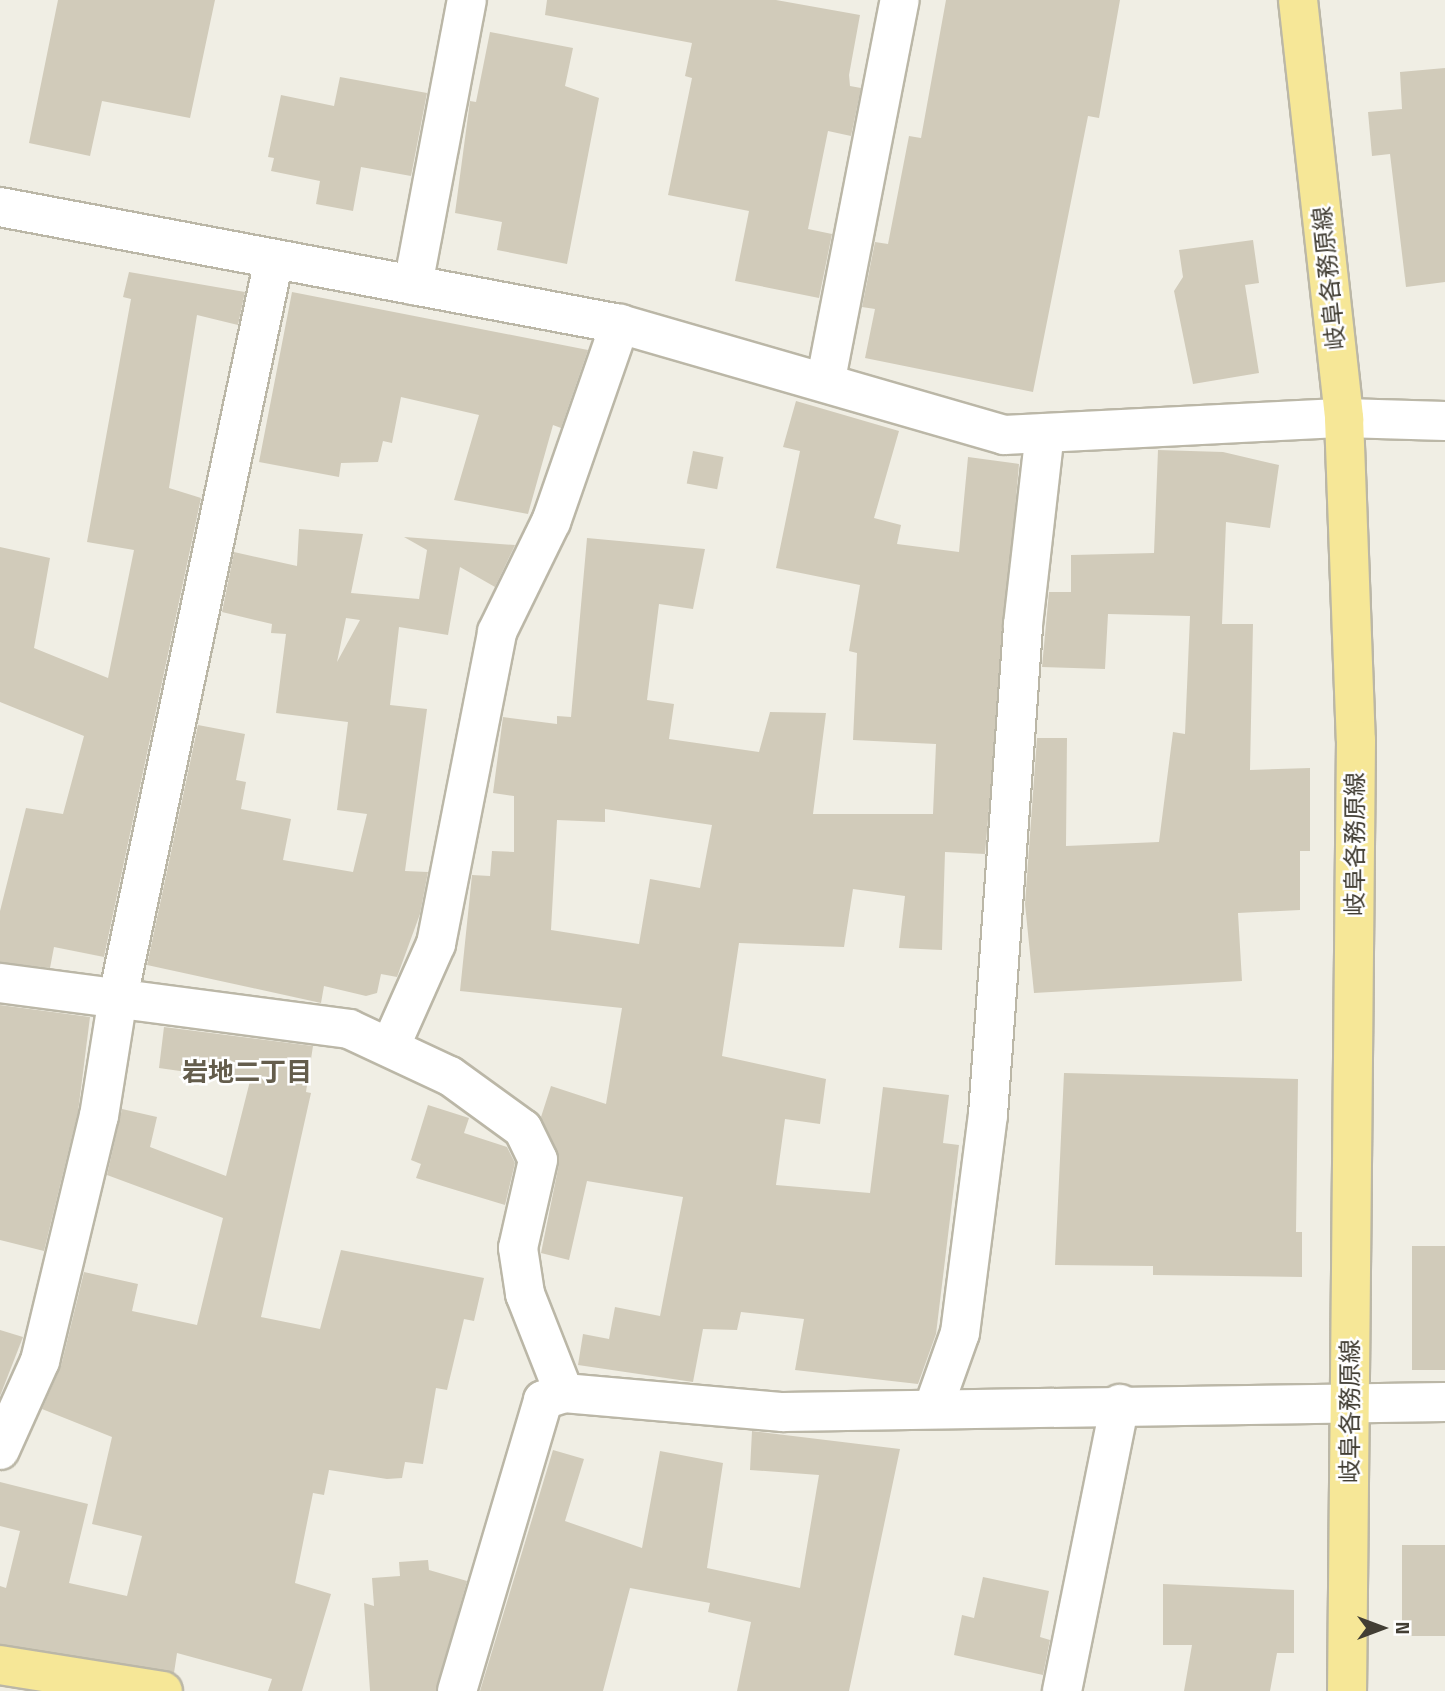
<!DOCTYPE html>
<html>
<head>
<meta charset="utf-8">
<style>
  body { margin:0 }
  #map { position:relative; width:1445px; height:1691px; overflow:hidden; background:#f0eee4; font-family:"Titillium Web","Noto Sans JP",sans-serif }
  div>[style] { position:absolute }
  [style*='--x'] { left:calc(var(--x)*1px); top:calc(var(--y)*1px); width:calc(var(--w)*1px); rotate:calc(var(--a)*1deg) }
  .building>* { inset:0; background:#d1cbba; transform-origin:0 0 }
  .roads { filter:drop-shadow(2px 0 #bbb7a7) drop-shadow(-2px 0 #bbb7a7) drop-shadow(0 2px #bbb7a7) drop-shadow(0 -2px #bbb7a7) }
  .minor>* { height:38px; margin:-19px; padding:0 19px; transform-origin:19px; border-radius:19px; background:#fff }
  .major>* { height:38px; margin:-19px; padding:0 19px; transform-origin:19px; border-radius:19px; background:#f6e797 }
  span { translate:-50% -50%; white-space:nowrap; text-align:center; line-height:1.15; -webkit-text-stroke:5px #fff; paint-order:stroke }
  .street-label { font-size:24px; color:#423e34 }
  .neighbourhood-label { font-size:26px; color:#645d4c; font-weight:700 }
  .north { position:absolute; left:1347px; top:1593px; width:70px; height:70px; -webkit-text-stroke:5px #fff; paint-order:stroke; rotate:90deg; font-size:19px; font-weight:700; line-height:28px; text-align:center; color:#423e34 }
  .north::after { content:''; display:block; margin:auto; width:24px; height:32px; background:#423e34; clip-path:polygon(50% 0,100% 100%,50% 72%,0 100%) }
</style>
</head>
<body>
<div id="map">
  <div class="building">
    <div style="clip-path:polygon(58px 0,215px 0,190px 118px,102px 101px,90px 156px,29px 143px)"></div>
    <div style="clip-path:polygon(547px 0,776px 0,860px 15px,849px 75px,850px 86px,861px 88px,851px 136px,828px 131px,808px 229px,832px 234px,819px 298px,735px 281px,749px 211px,668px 195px,692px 78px,685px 76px,692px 43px,545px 15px)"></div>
    <div style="clip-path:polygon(946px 0,1120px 0,1099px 118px,1088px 116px,1033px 392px,865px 358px,875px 309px,862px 307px,875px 242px,888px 244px,909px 136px,921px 138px)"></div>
    <div style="clip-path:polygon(490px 32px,573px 48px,565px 86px,599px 98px,567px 264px,497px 250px,502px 222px,455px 213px,470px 101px,476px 102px)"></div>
    <div style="clip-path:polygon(1445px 68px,1445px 282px,1406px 287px,1390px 154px,1372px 156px,1368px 112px,1402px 109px,1400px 72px)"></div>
    <div style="clip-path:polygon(340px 77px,427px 93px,411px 176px,361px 167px,353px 211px,316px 204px,320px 181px,271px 171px,274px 158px,268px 157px,281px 95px,334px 106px)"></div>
    <div style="clip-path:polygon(1253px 240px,1259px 283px,1245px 285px,1259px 373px,1193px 384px,1174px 291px,1183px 277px,1179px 250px)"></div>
    <div style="clip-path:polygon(129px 272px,245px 292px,238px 325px,197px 315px,169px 488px,201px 498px,104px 957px,54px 947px,50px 968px,0 962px,0 911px,26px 808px,63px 814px,84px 736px,0 702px,0 547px,50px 558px,34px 648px,108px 678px,134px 550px,87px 542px,131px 299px,123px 297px)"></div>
    <div style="clip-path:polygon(292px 292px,588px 350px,561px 428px,553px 425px,528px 514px,454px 500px,479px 415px,401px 397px,392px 443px,383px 441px,378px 462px,341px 463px,339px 477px,259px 462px)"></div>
    <div style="clip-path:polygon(evenodd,796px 401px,899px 431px,874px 518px,901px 525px,897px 544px,959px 552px,968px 457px,1019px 464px,985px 854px,945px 852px,942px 950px,899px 948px,905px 896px,853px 889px,844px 947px,739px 943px,722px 1056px,826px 1079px,820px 1124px,785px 1119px,776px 1185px,870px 1193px,883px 1087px,949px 1095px,943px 1143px,959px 1145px,936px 1334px,918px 1384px,795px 1370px,804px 1319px,741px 1312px,737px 1330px,703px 1329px,693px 1382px,578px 1365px,583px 1334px,609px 1339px,615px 1307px,660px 1316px,683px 1197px,587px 1181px,569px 1260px,541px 1253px,559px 1164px,541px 1117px,551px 1086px,606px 1104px,622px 1008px,460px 991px,472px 875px,490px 876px,492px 851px,514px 852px,514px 796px,493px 793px,503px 717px,557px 724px,557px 716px,571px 717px,587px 538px,705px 549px,693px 609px,659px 604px,647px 700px,674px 704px,669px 739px,759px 752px,770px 712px,826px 713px,813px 814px,933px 814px,936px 744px,853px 740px,857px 653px,849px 651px,860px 585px,776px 568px,800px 451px,783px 447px,796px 401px,605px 809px,712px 825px,700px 888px,650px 879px,639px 944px,551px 930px,557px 820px,605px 822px,605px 809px)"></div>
    <div style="clip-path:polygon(1158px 450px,1223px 452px,1279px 465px,1270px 528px,1226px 522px,1222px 624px,1253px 624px,1250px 770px,1310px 768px,1310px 851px,1300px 851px,1300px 910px,1238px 913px,1242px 981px,1034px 993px,1025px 904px,1037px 738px,1067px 738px,1066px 846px,1159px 842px,1173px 732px,1185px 734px,1190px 616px,1108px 614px,1105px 669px,1042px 667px,1049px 592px,1071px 592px,1071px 555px,1154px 553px)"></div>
    <div style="left:693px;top:451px;width:31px;height:33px;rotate:11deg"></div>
    <div style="clip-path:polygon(evenodd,299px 529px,363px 534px,351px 593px,419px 599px,427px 550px,404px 537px,515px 545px,495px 587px,460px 567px,448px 635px,399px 627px,390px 705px,427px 709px,405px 871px,428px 872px,420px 914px,397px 977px,381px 974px,377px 993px,366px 996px,324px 986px,321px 1003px,147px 965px,198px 725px,245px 734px,236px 780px,246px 782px,241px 809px,291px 819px,283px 860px,353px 872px,367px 814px,337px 810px,348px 722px,276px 713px,286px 634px,271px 633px,272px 624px,222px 612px,234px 552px,297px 566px,299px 529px,346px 618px,360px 620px,337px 662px,346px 618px)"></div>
    <div style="clip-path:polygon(0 1005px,90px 1017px,78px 1112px,44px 1251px,0 1240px)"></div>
    <div style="clip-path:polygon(164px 1027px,313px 1046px,306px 1092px,311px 1093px,261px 1317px,320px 1329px,341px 1250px,484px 1278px,474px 1321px,464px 1319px,447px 1390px,436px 1388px,423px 1464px,405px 1462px,402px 1478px,387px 1479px,329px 1470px,324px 1495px,313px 1493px,295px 1583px,331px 1594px,302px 1691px,268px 1691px,272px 1679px,177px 1653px,174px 1673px,0 1644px,0 1586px,6px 1588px,20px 1531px,0 1526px,0 1482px,88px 1504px,69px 1583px,127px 1596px,142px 1536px,92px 1524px,112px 1437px,42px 1409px,61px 1366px,84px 1272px,138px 1284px,132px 1311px,197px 1325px,223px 1218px,107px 1175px,122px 1109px,157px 1117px,150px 1147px,226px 1176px,250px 1081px,159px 1068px)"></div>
    <div style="clip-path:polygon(1064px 1073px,1298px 1079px,1296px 1232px,1302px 1232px,1302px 1277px,1153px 1275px,1153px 1266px,1055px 1265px)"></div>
    <div style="clip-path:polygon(428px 1105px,469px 1118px,464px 1133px,507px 1147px,515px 1163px,505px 1205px,416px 1178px,421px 1164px,411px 1160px)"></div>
    <div style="left:1412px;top:1246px;width:33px;height:124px"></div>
    <div style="clip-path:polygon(0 1330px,23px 1337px,0 1396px)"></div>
    <div style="clip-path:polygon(752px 1431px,900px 1449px,849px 1691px,737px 1691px,751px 1622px,708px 1612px,710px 1603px,630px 1588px,603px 1691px,480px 1691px,553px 1450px,584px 1459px,565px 1521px,642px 1548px,660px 1451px,723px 1463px,707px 1568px,800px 1588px,819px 1475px,750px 1470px)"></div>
    <div style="left:1402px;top:1545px;width:43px;height:91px"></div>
    <div style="clip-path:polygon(428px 1560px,429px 1570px,467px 1581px,436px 1691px,370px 1691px,364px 1603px,374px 1606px,372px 1578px,400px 1576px,399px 1562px)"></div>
    <div style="clip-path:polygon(983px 1577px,1049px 1591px,1040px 1637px,1050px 1640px,1043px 1675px,954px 1655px,962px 1615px,974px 1618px)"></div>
    <div style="clip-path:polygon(1163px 1584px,1294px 1590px,1294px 1653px,1277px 1653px,1270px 1691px,1184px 1691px,1192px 1645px,1163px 1645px)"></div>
  </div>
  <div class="roads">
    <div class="minor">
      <div style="--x:0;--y:207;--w:631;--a:10.69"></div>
      <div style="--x:620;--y:324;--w:400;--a:16.1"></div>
      <div style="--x:1004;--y:435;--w:340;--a:-2.9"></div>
      <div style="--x:1344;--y:418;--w:101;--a:1.7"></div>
      <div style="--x:413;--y:285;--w:290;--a:-79.3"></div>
      <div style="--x:826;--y:379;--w:386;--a:-79"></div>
      <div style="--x:0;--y:983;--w:352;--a:7.5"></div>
      <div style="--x:349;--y:1029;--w:111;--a:25"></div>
      <div style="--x:450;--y:1076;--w:90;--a:36"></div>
      <div style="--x:523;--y:1129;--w:34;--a:64"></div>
      <div style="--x:538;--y:1160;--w:90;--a:102.8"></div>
      <div style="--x:518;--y:1248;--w:47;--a:81.3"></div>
      <div style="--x:525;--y:1294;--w:106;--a:68.5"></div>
      <div style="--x:391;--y:1045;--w:111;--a:-66"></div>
      <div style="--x:436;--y:944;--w:318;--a:-78.9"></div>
      <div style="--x:497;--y:632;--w:123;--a:-63.9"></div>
      <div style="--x:551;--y:522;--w:210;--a:-70.8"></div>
      <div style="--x:934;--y:1406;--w:77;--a:-70.4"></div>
      <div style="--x:960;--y:1333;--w:220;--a:-82.7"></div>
      <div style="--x:988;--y:1115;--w:491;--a:-85.9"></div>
      <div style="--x:1023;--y:625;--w:193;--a:-83.5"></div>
      <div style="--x:0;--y:1450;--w:98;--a:-65.8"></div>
      <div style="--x:40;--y:1361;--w:252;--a:-76.5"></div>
      <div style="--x:99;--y:1116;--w:121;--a:-80.9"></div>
      <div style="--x:118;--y:997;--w:754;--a:-78.06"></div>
      <div style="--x:457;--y:1691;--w:303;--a:-73.5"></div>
      <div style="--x:543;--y:1400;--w:22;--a:-18"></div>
      <div style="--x:564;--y:1393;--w:220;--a:5"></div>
      <div style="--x:783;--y:1412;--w:662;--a:-0.87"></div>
      <div style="--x:1062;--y:1691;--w:293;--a:-78.6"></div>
    </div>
    <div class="major">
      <div style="--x:1298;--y:0;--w:421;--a:83.7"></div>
      <div style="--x:1344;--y:418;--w:322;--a:87.9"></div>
      <div style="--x:1356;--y:740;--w:951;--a:90.54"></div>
      <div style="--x:0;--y:1665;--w:165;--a:9.1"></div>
    </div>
  </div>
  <div class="street-label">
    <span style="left:1329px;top:278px;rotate:-96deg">岐阜各務原線</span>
    <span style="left:1355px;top:844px;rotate:-90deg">岐阜各務原線</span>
    <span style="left:1350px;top:1411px;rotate:-90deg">岐阜各務原線</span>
  </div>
  <div class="neighbourhood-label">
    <span style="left:247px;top:1072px">岩地二丁目</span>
  </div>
  <div class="north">N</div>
</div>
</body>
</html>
